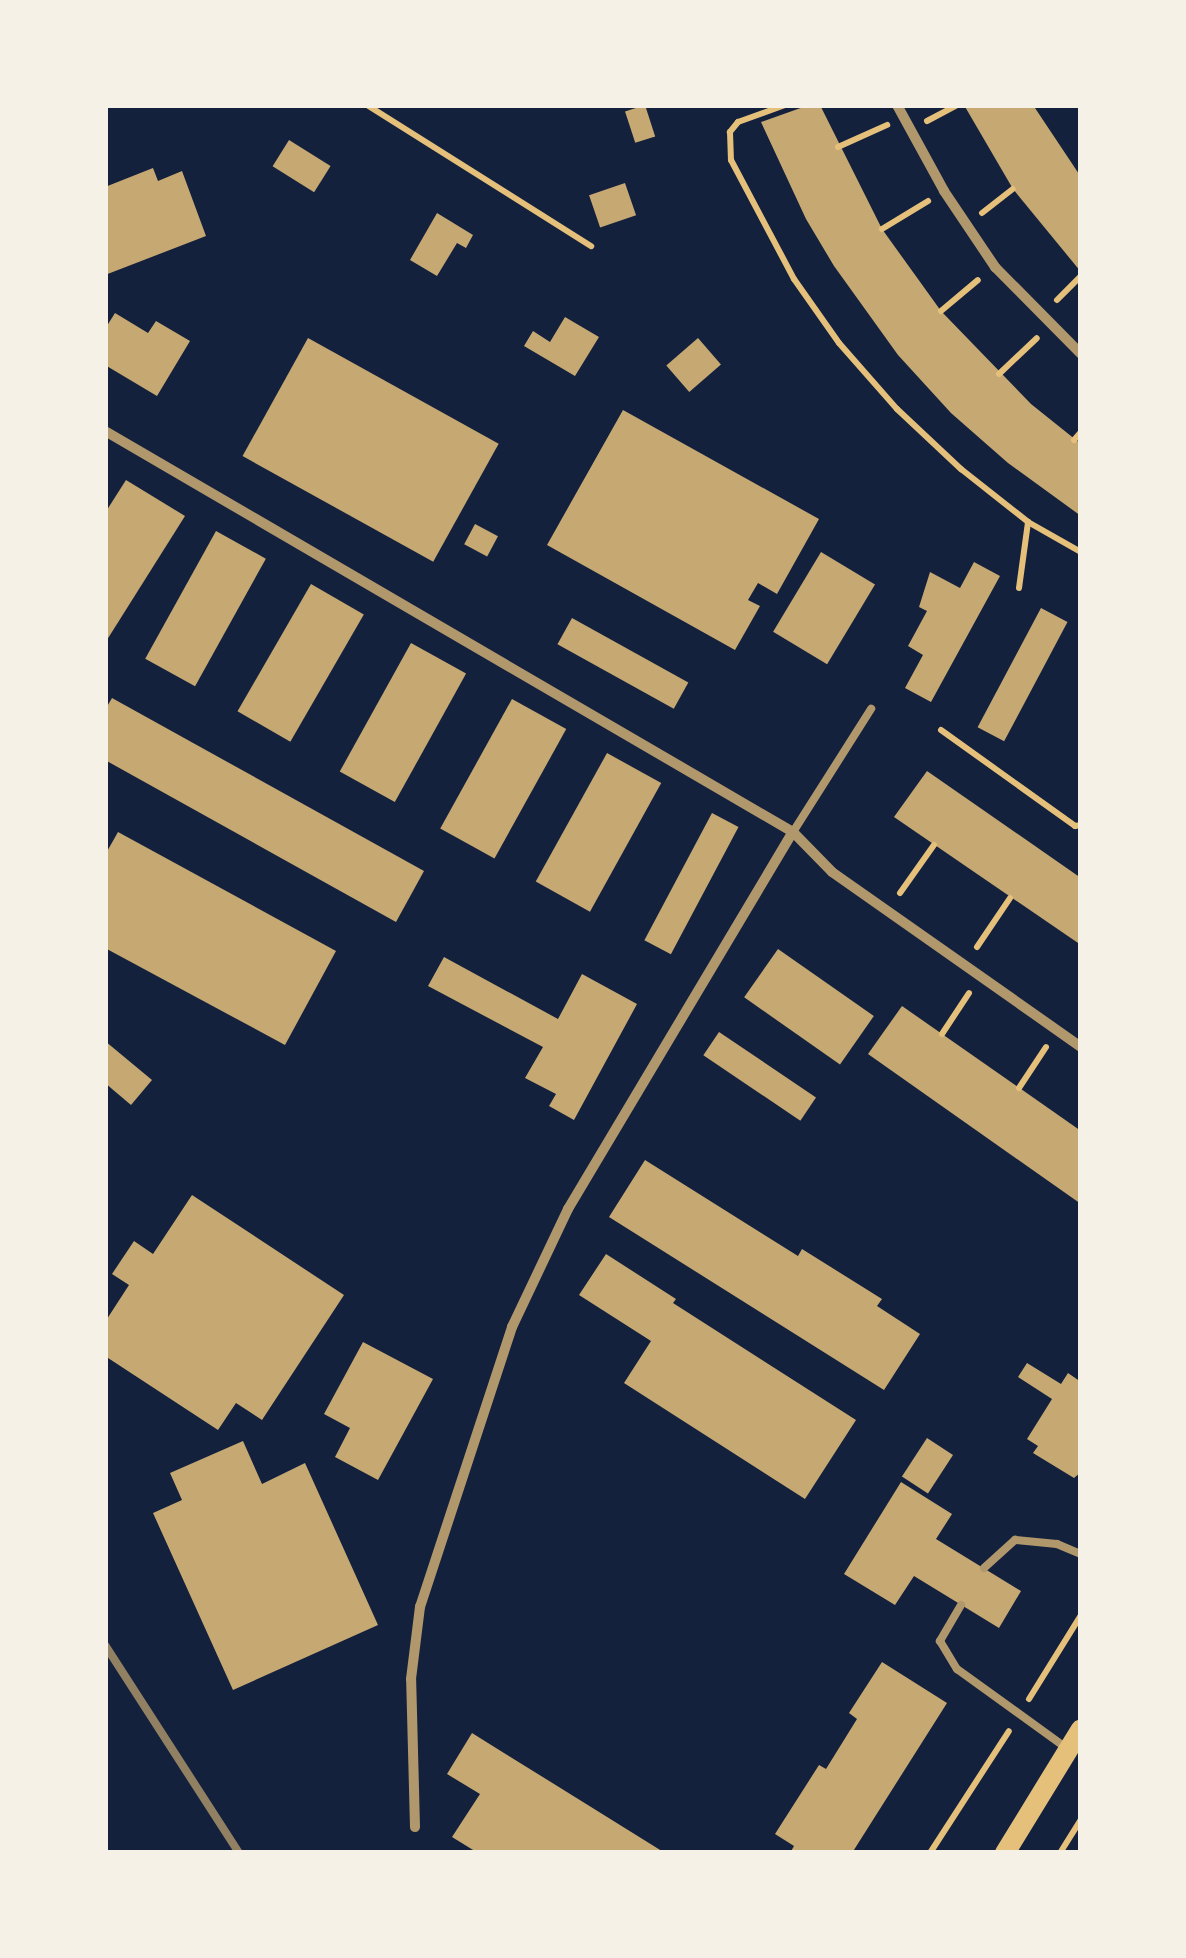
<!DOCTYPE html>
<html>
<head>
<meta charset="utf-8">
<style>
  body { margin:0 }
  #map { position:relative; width:1186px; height:1958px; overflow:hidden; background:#14213d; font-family:Poppins,sans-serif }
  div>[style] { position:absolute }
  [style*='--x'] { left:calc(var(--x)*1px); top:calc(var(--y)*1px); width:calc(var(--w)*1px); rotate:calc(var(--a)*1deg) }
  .building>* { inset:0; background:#c6a872; transform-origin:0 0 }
  .path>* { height:6px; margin:-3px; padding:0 3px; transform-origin:3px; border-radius:3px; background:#e5c07b }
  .service>* { height:8px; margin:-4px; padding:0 4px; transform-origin:4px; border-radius:4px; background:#b1986c }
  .minor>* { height:10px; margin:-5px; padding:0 5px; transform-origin:5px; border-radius:5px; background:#b1986c }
  .secondary>* { height:20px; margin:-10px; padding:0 10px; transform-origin:10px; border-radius:10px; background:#e5c07b }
  .rail>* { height:8px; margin:-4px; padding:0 4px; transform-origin:4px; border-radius:4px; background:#918062 }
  span { translate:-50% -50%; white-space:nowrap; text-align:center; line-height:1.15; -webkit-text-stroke:8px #f6f1e7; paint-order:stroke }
  .frame { position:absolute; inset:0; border:108px solid #f6f1e7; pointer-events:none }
</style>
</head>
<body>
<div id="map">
  <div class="building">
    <div style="left:645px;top:105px;width:33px;height:21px;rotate:72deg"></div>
    <div style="clip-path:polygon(809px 105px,820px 105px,882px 229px,941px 311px,1031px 404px,1081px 444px,1081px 516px,1008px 463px,951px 413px,898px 355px,834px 266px,806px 219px,761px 122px)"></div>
    <div style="clip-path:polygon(964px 105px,1033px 105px,1081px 177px,1081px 272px,1013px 189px)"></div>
    <div style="left:289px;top:140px;width:49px;height:31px;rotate:32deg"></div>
    <div style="clip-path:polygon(153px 168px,158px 181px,182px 171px,206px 236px,105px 275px,105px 187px)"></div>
    <div style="left:625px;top:183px;width:34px;height:38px;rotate:71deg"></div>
    <div style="clip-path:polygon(437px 213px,473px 235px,466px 248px,457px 243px,437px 276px,410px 260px)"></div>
    <div style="clip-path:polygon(115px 313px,148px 333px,156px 321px,190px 341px,157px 396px,105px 365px,105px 329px)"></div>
    <div style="clip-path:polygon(565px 317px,599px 337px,575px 376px,524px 346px,533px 331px,550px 342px)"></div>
    <div style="left:308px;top:338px;width:218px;height:135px;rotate:29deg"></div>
    <div style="left:698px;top:338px;width:35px;height:42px;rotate:49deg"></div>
    <div style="clip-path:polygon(623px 410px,819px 519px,777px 594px,758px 583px,748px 600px,760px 606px,735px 650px,547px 545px)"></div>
    <div style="clip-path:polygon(126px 480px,185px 516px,105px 643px,105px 513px)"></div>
    <div style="left:475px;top:524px;width:26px;height:23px;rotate:28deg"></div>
    <div style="left:216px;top:531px;width:57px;height:146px;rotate:29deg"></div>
    <div style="left:821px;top:552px;width:63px;height:93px;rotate:31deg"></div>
    <div style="clip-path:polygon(974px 562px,1000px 576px,931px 702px,905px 688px,923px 655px,908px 646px,927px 611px,919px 607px,930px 572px,960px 588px)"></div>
    <div style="left:311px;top:584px;width:61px;height:147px;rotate:30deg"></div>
    <div style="left:1041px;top:608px;width:30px;height:135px;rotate:28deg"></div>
    <div style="left:572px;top:618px;width:133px;height:30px;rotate:29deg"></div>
    <div style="left:411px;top:643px;width:63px;height:147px;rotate:29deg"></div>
    <div style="clip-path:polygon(112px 698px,424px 871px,396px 922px,105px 760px,105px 710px)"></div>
    <div style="left:512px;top:699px;width:62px;height:148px;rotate:29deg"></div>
    <div style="left:607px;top:753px;width:62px;height:147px;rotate:29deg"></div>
    <div style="clip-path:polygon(927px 771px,1081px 878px,1081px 945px,894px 817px)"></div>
    <div style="left:712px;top:813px;width:30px;height:144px;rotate:28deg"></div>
    <div style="clip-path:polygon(118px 832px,336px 951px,285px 1045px,105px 948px,105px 855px)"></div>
    <div style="left:778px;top:949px;width:117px;height:59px;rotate:35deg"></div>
    <div style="clip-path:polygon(444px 957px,558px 1019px,582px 974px,637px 1004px,574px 1120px,549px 1106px,556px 1094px,525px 1078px,543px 1047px,428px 986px)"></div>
    <div style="clip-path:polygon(902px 1006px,1081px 1131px,1081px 1204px,868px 1054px)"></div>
    <div style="left:719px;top:1032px;width:117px;height:28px;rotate:34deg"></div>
    <div style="clip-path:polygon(105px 1041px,152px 1080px,131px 1105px,105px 1083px)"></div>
    <div style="clip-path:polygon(645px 1160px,798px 1256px,802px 1249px,882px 1299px,877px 1306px,920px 1334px,884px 1390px,609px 1217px)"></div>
    <div style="clip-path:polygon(192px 1195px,344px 1295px,262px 1420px,236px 1403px,218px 1430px,105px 1356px,105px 1322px,129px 1285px,112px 1274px,134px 1241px,153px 1254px)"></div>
    <div style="clip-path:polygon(606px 1254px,676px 1299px,673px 1303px,856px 1420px,805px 1499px,624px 1383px,651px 1341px,579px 1295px)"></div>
    <div style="clip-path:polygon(363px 1342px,433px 1379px,378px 1480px,335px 1457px,350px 1428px,324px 1414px)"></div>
    <div style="clip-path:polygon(1027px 1363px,1061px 1384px,1068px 1373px,1081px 1382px,1081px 1472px,1074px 1478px,1033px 1453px,1038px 1446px,1027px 1439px,1052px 1399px,1018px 1377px)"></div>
    <div style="left:927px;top:1438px;width:31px;height:46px;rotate:33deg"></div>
    <div style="clip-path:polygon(243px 1441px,262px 1484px,305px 1463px,378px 1625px,233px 1690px,153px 1513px,182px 1500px,170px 1473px)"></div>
    <div style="clip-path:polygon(901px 1482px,952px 1514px,936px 1539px,1021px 1591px,999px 1628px,914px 1576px,895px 1605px,844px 1574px)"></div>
    <div style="clip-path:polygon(882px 1662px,947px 1703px,852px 1853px,790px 1853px,794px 1846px,775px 1834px,819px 1765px,826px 1769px,857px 1719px,849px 1713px)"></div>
    <div style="clip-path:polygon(472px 1733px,665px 1853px,478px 1853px,452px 1837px,480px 1794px,447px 1774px)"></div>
  </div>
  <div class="path">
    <div style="--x:367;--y:105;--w:265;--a:32.2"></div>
    <div style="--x:785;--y:105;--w:50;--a:160.1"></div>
    <div style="--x:738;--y:122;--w:13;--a:129"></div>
    <div style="--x:730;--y:132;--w:28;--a:88"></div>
    <div style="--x:731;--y:160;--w:135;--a:62.1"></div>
    <div style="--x:794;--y:279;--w:78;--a:54.9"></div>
    <div style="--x:839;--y:343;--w:88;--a:48.7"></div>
    <div style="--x:897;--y:409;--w:88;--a:43.2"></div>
    <div style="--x:961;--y:469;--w:85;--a:38.3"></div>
    <div style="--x:1028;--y:522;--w:61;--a:29.5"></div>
    <div style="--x:927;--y:121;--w:34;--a:-28"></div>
    <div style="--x:838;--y:147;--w:54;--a:-24.2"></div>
    <div style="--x:982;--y:213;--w:39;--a:-38"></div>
    <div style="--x:882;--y:229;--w:54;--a:-31.3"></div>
    <div style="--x:1057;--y:300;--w:34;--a:-45"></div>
    <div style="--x:941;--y:311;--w:48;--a:-40"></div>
    <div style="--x:999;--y:374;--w:52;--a:-43.5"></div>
    <div style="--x:1074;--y:440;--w:11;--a:-49"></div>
    <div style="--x:1019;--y:588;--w:67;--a:-82.2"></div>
    <div style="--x:941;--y:730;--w:165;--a:35.6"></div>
    <div style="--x:1075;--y:826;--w:6;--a:-9"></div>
    <div style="--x:900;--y:893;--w:59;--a:-54.7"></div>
    <div style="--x:977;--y:947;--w:59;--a:-56"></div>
    <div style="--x:942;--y:1034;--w:49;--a:-56.6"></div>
    <div style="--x:1019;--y:1088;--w:49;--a:-56.6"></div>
    <div style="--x:1029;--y:1699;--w:99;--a:-58.2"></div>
    <div style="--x:930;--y:1853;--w:145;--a:-57.1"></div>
    <div style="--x:1060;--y:1853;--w:40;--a:-58"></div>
  </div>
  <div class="service">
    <div style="--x:793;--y:832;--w:146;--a:-57.6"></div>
    <div style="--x:984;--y:1568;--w:42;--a:-42.1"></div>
    <div style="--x:1015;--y:1540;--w:42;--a:5.4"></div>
    <div style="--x:1057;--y:1544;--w:26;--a:23"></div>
    <div style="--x:961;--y:1605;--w:42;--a:120.3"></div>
    <div style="--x:940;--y:1641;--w:33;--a:59"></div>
    <div style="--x:957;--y:1669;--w:137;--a:35.8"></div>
  </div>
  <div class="minor">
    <div style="--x:897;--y:105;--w:98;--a:61.3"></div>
    <div style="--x:944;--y:191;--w:92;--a:56.1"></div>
    <div style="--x:995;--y:267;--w:122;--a:45.3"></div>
    <div style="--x:105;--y:431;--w:796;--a:30.24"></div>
    <div style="--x:793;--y:832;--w:56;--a:45.7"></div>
    <div style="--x:832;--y:872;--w:304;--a:35.1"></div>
    <div style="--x:415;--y:1827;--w:148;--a:-91.5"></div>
    <div style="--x:411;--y:1679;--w:73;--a:-82.9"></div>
    <div style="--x:420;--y:1607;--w:295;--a:-71.8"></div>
    <div style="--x:512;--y:1327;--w:131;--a:-64.6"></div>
    <div style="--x:568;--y:1209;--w:439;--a:-59.2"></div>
  </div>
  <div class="secondary">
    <div style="--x:1005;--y:1853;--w:145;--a:-58.5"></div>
  </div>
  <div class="rail">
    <div style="--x:105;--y:1645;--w:247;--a:57.2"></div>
  </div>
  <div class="frame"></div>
</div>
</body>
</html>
